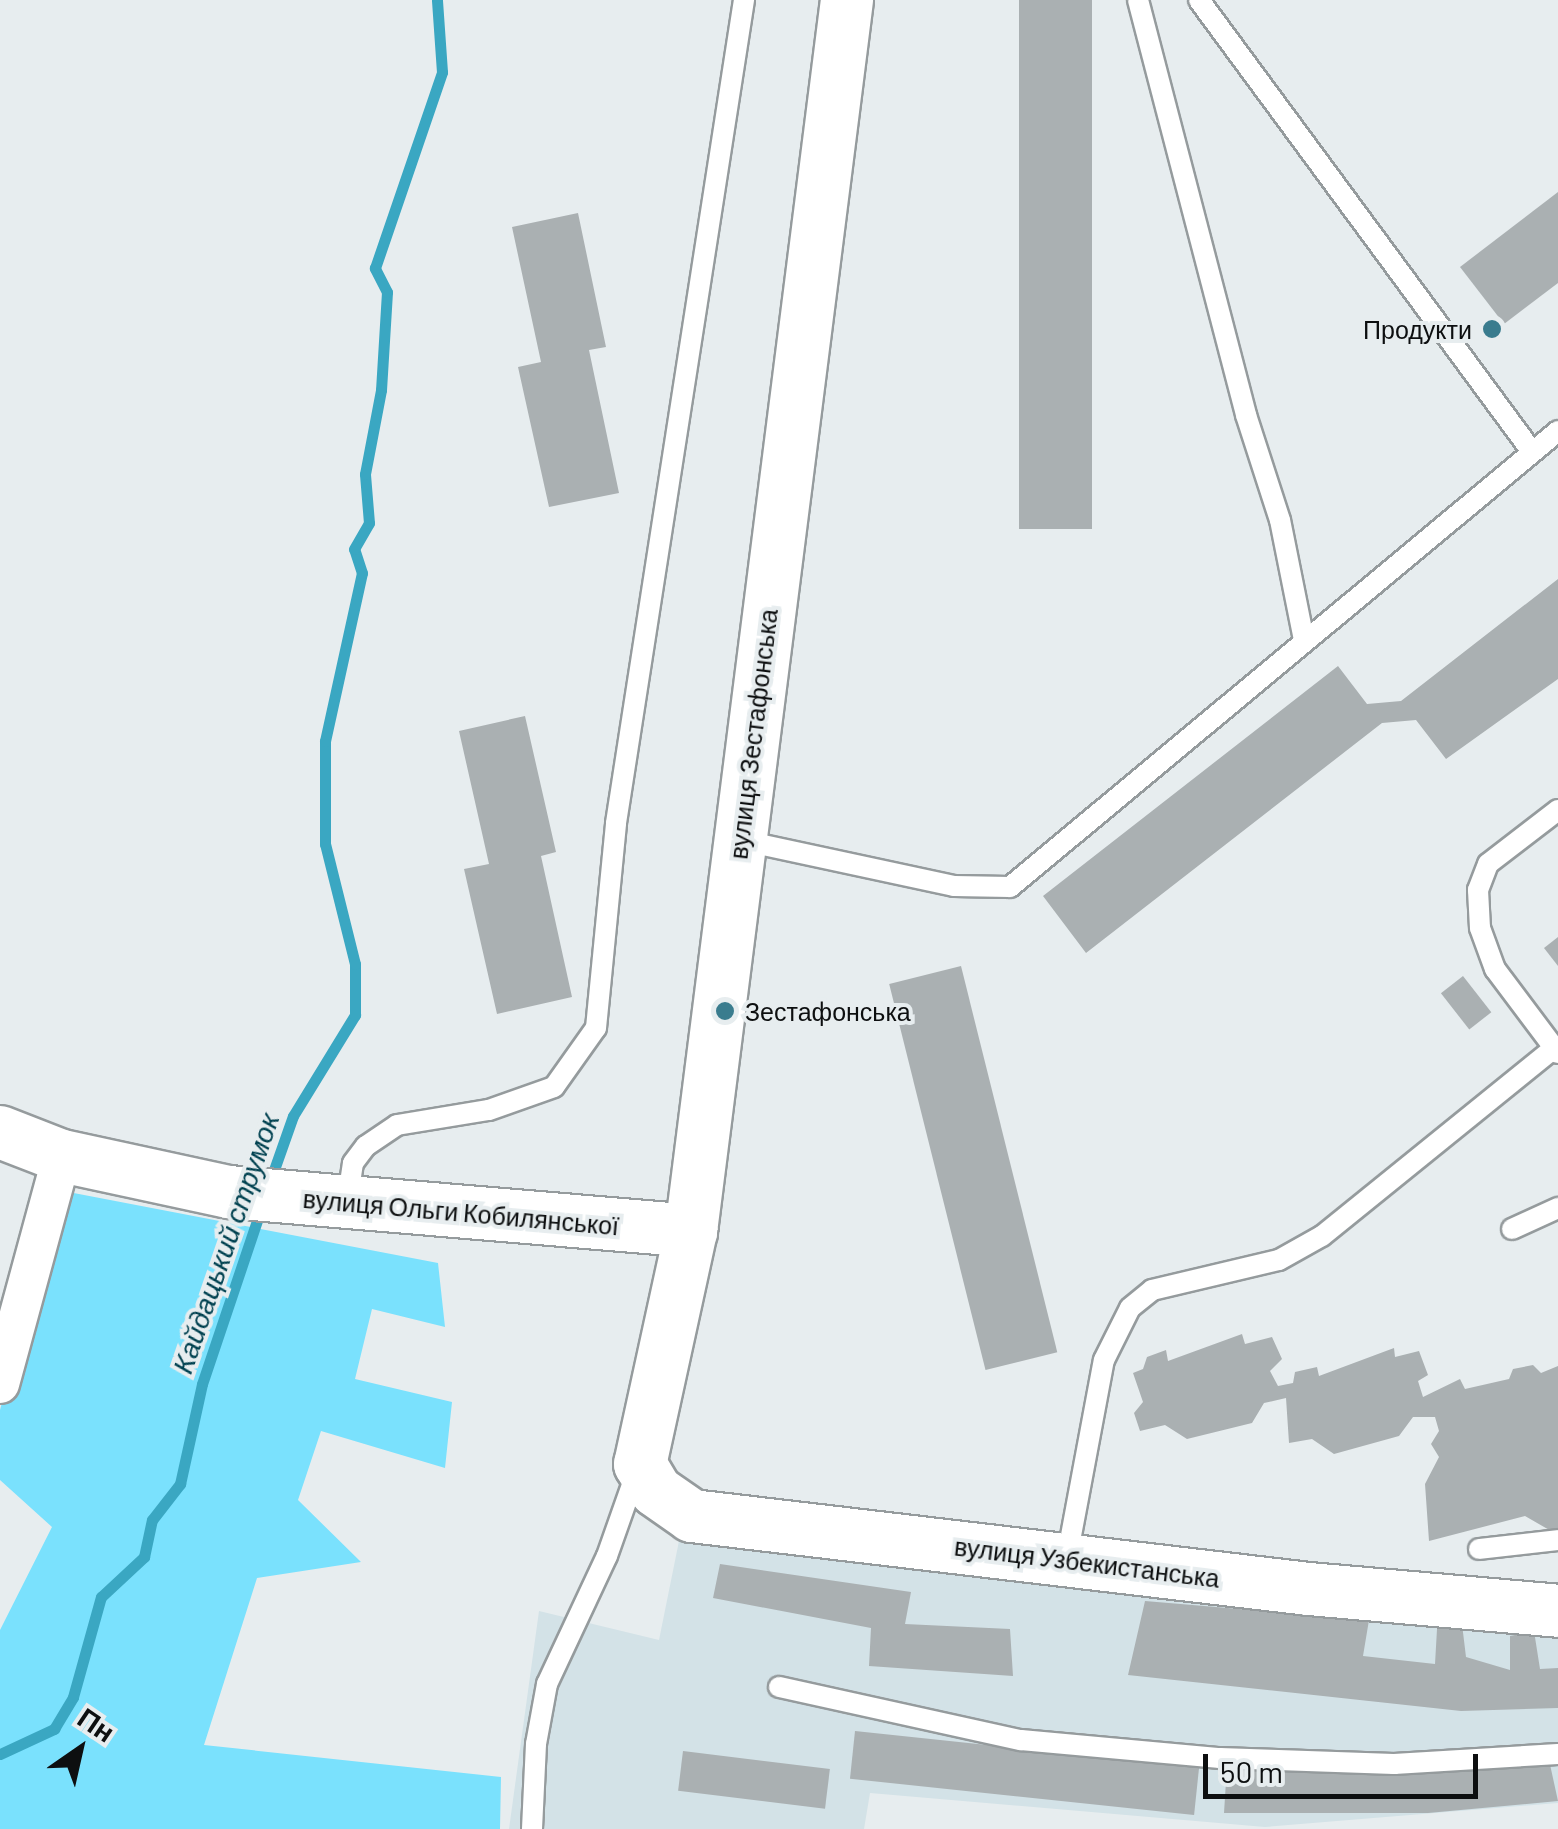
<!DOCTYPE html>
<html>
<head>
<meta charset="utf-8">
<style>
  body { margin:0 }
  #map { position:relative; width:1558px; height:1829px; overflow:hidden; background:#e7edef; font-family:Barlow,sans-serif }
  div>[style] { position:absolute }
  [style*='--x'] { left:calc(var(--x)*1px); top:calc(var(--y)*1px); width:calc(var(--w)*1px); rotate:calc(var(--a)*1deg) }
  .built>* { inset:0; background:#d3e2e7 }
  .green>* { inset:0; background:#7ae1fd }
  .stream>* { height:11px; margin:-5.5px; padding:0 5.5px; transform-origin:5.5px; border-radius:5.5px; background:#3aa7c2 }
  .building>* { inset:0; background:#aab0b2; transform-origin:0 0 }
  .roads { filter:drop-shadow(2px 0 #959b9d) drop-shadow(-2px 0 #959b9d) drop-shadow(0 2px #959b9d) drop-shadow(0 -2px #959b9d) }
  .lane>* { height:20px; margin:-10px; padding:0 10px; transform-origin:10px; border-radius:10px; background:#fff }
  .street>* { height:38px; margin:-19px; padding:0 19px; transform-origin:19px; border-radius:19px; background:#fff }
  .secondary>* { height:52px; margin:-26px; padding:0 26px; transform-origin:26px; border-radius:26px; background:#fff }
  .dots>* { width:28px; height:28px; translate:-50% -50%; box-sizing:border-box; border:5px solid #e7edef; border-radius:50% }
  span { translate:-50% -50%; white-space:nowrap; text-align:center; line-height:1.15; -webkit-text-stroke:8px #e7edef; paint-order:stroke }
  .poi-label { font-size:25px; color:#0d0f10 }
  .right { translate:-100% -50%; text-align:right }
  .left { translate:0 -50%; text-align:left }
  .street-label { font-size:25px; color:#0d0f10 }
  .water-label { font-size:28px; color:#004150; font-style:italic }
  .north { position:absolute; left:30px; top:1699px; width:100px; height:100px; -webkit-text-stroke:8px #e7edef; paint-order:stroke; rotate:34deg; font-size:28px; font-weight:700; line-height:40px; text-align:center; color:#0d0f10 }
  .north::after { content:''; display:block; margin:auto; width:35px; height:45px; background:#0d0f10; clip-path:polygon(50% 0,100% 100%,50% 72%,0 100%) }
  .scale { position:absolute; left:1203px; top:1754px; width:275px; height:45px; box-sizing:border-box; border:5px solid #0d0f10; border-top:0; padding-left:12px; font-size:30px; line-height:35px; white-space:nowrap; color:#0d0f10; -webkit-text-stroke:8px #e7edef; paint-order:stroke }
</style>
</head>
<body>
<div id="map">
  <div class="built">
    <div style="clip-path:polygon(681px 1531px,1558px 1629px,1558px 1803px,1265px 1827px,870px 1793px,864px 1829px,509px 1829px,539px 1611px,659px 1640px)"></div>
  </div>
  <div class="green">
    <div style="clip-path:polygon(58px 1190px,438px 1263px,445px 1327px,372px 1309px,355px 1379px,452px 1402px,445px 1468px,321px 1431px,298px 1500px,361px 1562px,257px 1578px,204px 1745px,501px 1777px,500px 1829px,0 1829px,0 1630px,52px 1527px,0 1480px,0 1410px)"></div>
  </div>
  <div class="stream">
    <div style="--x:269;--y:1184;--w:72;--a:-70.6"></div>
    <div style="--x:293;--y:1116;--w:119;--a:-58.5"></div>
    <div style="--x:355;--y:1015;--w:51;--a:-90"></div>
    <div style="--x:355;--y:964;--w:124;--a:-104"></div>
    <div style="--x:325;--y:844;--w:103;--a:-90"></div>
    <div style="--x:325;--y:741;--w:172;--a:-77.6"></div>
    <div style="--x:362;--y:573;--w:25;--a:-108"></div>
    <div style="--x:354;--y:549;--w:30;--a:-60"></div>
    <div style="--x:369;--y:523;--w:49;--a:-94.7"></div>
    <div style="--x:365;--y:474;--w:86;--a:-79.2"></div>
    <div style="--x:381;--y:390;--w:98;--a:-86.5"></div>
    <div style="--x:387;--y:292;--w:27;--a:-117"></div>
    <div style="--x:375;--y:268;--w:207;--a:-71.1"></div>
    <div style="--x:442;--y:72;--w:72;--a:-94"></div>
    <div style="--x:0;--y:1754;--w:60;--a:-24.8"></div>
    <div style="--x:54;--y:1729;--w:37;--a:-59"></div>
    <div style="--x:73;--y:1697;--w:104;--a:-74.4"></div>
    <div style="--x:101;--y:1597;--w:59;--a:-42.9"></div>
    <div style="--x:144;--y:1557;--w:38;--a:-78"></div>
    <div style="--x:152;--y:1520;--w:46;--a:-52.1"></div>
    <div style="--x:180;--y:1484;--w:102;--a:-77.6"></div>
    <div style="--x:202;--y:1384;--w:188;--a:-71.4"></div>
  </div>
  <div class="building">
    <div style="left:1019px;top:0;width:73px;height:529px"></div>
    <div style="clip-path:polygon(1558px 192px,1558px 283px,1504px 324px,1460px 267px)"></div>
    <div style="clip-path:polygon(578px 213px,606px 347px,589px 350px,619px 493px,549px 507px,518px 367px,541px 362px,512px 227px)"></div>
    <div style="clip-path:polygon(1558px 579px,1558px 679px,1446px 759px,1416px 720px,1382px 723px,1086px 953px,1043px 896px,1338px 666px,1367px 704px,1401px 701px)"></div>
    <div style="clip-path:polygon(525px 716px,556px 852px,541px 856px,572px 997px,497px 1014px,464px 869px,489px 864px,459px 731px)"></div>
    <div style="clip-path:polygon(1558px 937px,1558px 966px,1544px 948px)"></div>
    <div style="left:961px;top:966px;width:398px;height:74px;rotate:76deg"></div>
    <div style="left:1463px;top:976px;width:46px;height:28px;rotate:52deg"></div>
    <div style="clip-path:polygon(1242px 1334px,1245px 1344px,1272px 1337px,1282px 1359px,1270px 1371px,1278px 1386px,1293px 1383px,1295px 1372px,1317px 1367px,1319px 1376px,1394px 1348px,1395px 1357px,1419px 1351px,1428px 1375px,1418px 1381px,1423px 1397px,1460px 1379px,1465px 1389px,1509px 1379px,1513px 1369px,1533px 1365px,1541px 1373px,1558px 1366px,1558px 1535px,1525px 1516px,1429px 1541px,1425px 1484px,1439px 1457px,1431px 1444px,1439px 1431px,1435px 1417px,1413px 1417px,1399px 1436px,1334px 1454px,1312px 1439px,1289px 1443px,1286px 1398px,1264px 1403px,1252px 1423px,1187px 1439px,1165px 1425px,1140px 1431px,1134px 1413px,1143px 1402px,1133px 1373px,1143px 1369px,1147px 1357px,1166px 1350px,1168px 1361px)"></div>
    <div style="clip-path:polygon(720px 1564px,911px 1592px,905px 1624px,1010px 1629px,1013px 1676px,869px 1666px,871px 1628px,713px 1598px)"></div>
    <div style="clip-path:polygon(1145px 1601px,1369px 1620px,1363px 1656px,1435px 1664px,1437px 1629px,1462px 1624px,1466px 1657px,1510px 1670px,1510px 1636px,1534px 1631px,1540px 1669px,1558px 1668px,1558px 1708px,1461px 1711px,1128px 1675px)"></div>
    <div style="left:855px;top:1731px;width:346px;height:48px;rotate:6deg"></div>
    <div style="left:683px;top:1751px;width:148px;height:40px;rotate:7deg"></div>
    <div style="clip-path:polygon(1549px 1760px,1558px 1801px,1428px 1813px,1224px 1813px,1227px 1765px)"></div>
  </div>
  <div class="roads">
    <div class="lane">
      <div style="--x:1138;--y:0;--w:429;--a:75.4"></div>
      <div style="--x:1246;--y:415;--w:110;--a:72.1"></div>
      <div style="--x:1280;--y:520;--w:122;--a:78.7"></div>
      <div style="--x:1199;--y:0;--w:558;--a:53.6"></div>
      <div style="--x:1558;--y:810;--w:88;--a:142.4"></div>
      <div style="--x:1488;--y:864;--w:28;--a:111"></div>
      <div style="--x:1478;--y:890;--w:38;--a:87"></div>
      <div style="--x:1480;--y:928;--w:44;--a:69.9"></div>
      <div style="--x:1495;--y:969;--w:105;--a:53.1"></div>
      <div style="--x:740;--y:840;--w:219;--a:12.1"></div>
      <div style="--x:954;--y:886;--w:56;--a:1"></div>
      <div style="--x:1010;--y:887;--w:713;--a:-39.76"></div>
      <div style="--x:347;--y:1203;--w:40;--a:-81.5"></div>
      <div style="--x:353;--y:1163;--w:21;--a:-53"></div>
      <div style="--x:366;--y:1146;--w:37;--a:-34"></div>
      <div style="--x:397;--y:1125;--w:93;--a:-9.3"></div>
      <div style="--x:489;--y:1110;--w:69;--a:-19.5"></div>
      <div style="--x:554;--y:1087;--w:72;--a:-54.6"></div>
      <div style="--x:596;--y:1028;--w:206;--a:-84.4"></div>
      <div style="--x:616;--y:823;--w:833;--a:-81.16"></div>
      <div style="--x:1512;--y:1229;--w:51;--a:-24.5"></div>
      <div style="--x:1479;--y:1549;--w:80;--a:-6.5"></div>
      <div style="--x:1067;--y:1557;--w:200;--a:-79.4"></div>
      <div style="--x:1104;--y:1360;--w:58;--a:-63.4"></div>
      <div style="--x:1130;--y:1308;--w:28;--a:-39"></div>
      <div style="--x:1152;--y:1290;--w:130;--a:-13.3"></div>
      <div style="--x:1279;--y:1260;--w:49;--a:-29.2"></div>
      <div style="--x:1322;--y:1236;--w:296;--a:-39"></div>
      <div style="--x:779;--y:1687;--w:248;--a:12.4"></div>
      <div style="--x:1021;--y:1740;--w:200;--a:5.2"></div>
      <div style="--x:1220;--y:1758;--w:174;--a:2"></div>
      <div style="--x:1394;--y:1764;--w:164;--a:-3.5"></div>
      <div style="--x:532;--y:1829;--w:85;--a:-87.3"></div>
      <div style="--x:536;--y:1744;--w:61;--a:-79.6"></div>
      <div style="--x:547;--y:1684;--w:141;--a:-64.9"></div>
      <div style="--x:607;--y:1556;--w:90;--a:-70.6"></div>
    </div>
    <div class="street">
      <div style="--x:0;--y:1384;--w:236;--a:-74.8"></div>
    </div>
    <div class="secondary">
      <div style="--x:847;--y:0;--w:1241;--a:97.22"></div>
      <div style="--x:691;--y:1231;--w:239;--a:102.3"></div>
      <div style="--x:640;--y:1464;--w:31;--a:59"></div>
      <div style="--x:656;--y:1491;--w:44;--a:34.8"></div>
      <div style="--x:692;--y:1516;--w:621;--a:6.75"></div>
      <div style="--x:1309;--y:1589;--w:250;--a:5"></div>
      <div style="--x:0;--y:1132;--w:66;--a:21.2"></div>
      <div style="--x:62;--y:1156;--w:171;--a:12.2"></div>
      <div style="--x:229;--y:1192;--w:464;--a:4.8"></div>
    </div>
  </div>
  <div class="dots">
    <div style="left:1492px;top:329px;background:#3a7c8e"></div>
    <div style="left:725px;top:1011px;background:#3a7c8e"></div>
  </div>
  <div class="poi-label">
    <span class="right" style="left:1472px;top:329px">Продукти</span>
    <span class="left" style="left:745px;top:1011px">Зестафонська</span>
  </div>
  <div class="street-label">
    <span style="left:753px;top:734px;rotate:-83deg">вулиця Зестафонська</span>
    <span style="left:461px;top:1212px;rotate:5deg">вулиця Ольги Кобилянської</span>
    <span style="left:1087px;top:1562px;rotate:7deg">вулиця Узбекистанська</span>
  </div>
  <div class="water-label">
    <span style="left:225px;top:1243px;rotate:-71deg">Кайдацький струмок</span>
  </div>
  <div class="north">Пн</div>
  <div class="scale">50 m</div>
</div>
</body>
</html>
